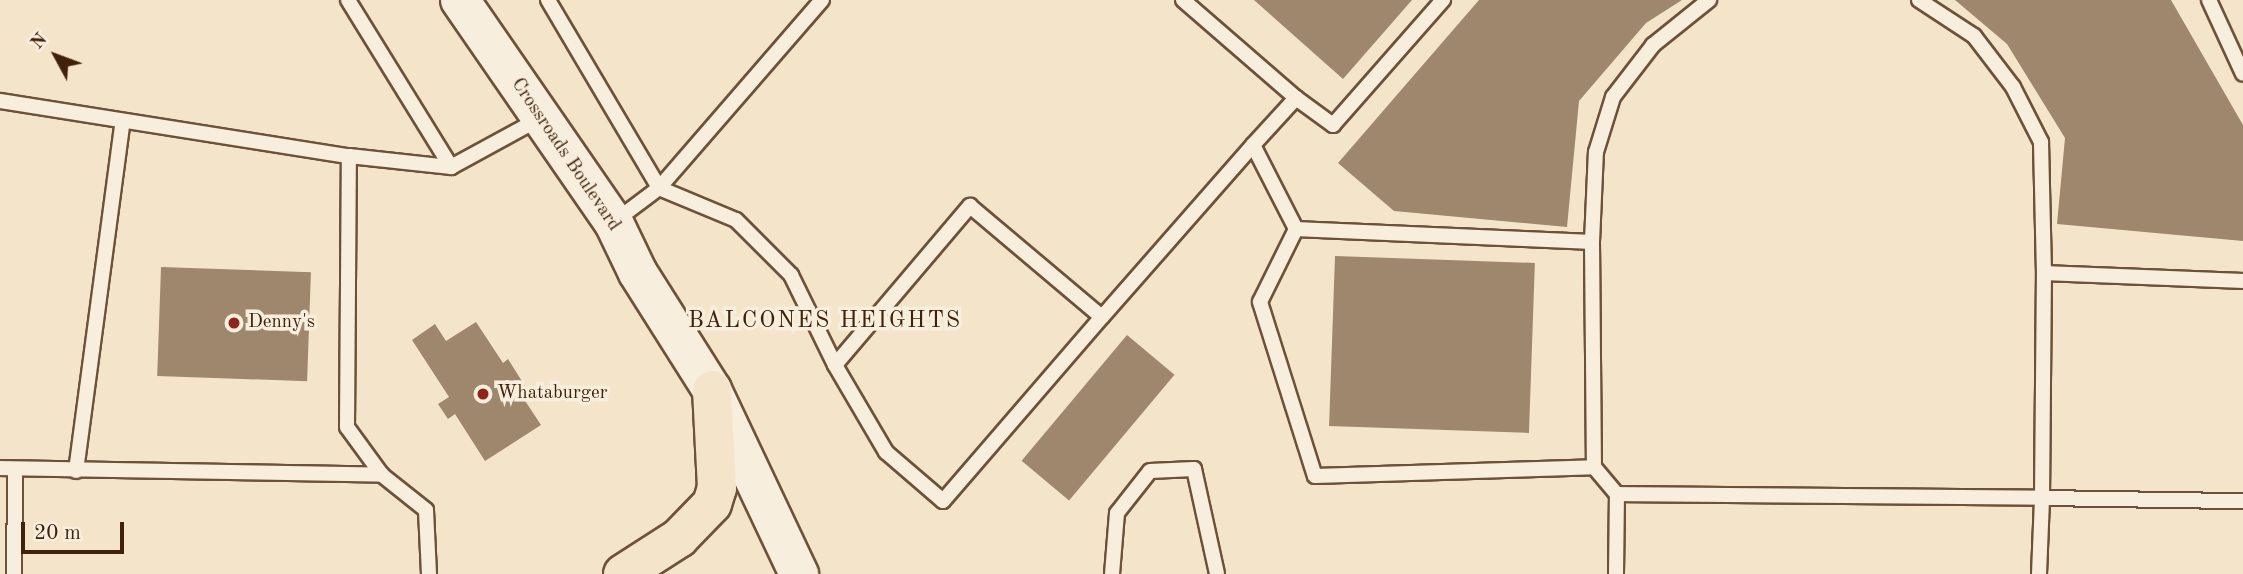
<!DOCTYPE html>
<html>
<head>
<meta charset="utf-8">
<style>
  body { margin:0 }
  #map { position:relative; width:2243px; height:574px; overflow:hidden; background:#f4e5ca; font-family:"Old Standard TT",serif }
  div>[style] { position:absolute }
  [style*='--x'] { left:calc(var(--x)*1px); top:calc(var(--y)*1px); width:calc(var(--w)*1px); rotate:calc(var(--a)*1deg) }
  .building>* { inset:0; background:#9e876d; transform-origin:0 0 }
  .roads { filter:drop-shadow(2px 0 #6d5239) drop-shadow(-2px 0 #6d5239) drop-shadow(0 2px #6d5239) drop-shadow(0 -2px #6d5239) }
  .lane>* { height:14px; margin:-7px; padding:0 7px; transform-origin:7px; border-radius:7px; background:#f8eedd }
  .secondary>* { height:38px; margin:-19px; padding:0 19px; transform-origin:19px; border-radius:19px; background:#f8eedd }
  .primary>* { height:38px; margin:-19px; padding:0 19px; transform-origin:19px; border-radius:19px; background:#f4e5ca }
  .dots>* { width:19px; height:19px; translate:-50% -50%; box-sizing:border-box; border:4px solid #f8eedd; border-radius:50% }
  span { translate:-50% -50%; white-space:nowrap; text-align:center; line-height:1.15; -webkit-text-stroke:7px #f8eedd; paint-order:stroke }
  .street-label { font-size:19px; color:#402109 }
  .poi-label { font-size:19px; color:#402109 }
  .left { translate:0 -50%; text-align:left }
  .quarter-label { font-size:23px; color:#402109; letter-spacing:2px }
  .north { position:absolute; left:21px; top:21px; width:70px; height:70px; -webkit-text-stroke:5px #f8eedd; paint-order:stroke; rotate:311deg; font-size:19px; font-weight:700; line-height:28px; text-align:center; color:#402109 }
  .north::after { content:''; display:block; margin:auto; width:24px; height:32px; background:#402109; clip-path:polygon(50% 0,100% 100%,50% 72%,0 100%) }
  .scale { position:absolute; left:21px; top:522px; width:103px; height:32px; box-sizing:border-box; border:4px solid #402109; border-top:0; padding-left:9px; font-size:21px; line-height:24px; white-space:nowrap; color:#402109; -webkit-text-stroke:5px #f8eedd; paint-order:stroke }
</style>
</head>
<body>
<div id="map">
  <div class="building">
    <div style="clip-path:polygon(1254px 0,1412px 0,1343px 79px)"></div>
    <div style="clip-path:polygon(1479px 0,1682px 0,1646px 23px,1579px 101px,1567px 227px,1394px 211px,1338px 163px)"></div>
    <div style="clip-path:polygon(1955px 0,2171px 0,2243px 125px,2243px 241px,2057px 224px,2065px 138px,2007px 44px)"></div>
    <div style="left:1335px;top:256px;width:200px;height:170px;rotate:2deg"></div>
    <div style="left:161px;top:267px;width:150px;height:109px;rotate:2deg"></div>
    <div style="clip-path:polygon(476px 322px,503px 363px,508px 359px,525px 386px,518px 390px,541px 425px,485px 461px,455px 414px,448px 419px,438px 404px,449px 397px,412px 340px,435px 324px,446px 341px)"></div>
    <div style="left:1127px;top:335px;width:62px;height:164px;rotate:40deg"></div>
  </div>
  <div class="roads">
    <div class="lane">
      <div style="--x:348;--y:0;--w:196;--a:58.3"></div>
      <div style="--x:548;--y:0;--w:218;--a:59.4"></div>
      <div style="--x:659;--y:188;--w:249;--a:-49.1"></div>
      <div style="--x:1183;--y:0;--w:150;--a:40.9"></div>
      <div style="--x:1296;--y:98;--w:64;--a:132.5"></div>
      <div style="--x:1919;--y:0;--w:66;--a:33.2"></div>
      <div style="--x:1974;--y:36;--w:64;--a:52.6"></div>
      <div style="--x:2013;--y:87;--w:62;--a:63"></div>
      <div style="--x:2041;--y:142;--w:131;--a:88.7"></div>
      <div style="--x:2044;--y:273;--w:199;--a:2.3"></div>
      <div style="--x:2209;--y:0;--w:81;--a:65.3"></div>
      <div style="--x:1296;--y:98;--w:46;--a:36.1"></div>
      <div style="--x:1333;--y:125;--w:167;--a:-48.7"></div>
      <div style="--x:0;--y:101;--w:353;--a:9"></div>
      <div style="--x:615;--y:221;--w:55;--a:-36.9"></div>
      <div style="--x:659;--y:188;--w:83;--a:22.6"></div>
      <div style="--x:736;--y:220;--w:78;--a:45"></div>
      <div style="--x:791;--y:275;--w:100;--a:63.9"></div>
      <div style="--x:835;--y:365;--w:209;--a:-49.7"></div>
      <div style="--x:970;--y:206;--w:172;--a:40.1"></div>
      <div style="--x:1102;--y:317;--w:229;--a:-48.7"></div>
      <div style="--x:1253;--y:145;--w:94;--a:62.9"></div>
      <div style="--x:1296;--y:229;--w:81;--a:116.3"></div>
      <div style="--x:1260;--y:302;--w:182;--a:72.5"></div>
      <div style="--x:1315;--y:476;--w:279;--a:-1.8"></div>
      <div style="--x:1594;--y:467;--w:35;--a:50"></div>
      <div style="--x:1296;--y:229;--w:296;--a:2.5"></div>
      <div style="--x:1592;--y:242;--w:90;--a:-87.5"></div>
      <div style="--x:1596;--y:152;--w:58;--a:-72.8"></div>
      <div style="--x:1613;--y:97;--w:66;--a:-52.4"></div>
      <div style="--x:1653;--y:45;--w:72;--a:-38.8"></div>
      <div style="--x:1592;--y:242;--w:225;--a:89.5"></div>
      <div style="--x:835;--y:365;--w:101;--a:59.6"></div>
      <div style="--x:886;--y:452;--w:75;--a:40.7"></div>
      <div style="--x:943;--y:501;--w:243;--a:-49.2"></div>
      <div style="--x:0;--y:468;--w:382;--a:1"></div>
      <div style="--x:76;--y:471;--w:353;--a:-82.4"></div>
      <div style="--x:14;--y:574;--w:104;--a:-89.4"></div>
      <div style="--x:429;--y:574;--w:64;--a:-92.7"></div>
      <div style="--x:426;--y:510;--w:56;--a:-141.5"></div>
      <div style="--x:382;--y:475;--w:59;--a:-126.1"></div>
      <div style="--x:347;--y:427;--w:271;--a:-89.6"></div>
      <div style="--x:349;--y:156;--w:103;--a:6.2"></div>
      <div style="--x:451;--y:167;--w:100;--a:-28.6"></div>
      <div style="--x:1112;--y:574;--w:61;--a:-85.3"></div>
      <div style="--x:1117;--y:513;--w:53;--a:-51.8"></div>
      <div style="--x:1150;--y:471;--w:44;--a:-2.6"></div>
      <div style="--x:1194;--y:469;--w:107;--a:77.6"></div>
      <div style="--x:1616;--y:574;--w:80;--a:-89.3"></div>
      <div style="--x:1617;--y:494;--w:425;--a:0.5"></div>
      <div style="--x:2042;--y:498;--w:225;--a:-89.5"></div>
      <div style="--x:2039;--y:574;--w:76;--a:-87.7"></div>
      <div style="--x:2042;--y:498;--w:201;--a:0.9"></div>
    </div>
    <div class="secondary">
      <div style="--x:460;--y:0;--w:271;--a:55.4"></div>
      <div style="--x:614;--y:223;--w:55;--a:64.4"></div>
      <div style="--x:638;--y:273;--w:138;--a:57.7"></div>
      <div style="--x:712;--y:390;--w:204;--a:64.7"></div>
    </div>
    <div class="primary">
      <div style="--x:623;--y:574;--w:67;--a:-32.7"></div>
      <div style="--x:679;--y:538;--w:47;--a:-45.9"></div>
      <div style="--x:712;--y:504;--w:17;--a:-73"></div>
      <div style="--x:717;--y:488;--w:98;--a:-92.9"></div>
    </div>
  </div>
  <div class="dots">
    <div style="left:234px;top:323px;background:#8f2418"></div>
    <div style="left:483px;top:394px;background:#8f2418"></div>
  </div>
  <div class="street-label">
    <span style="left:565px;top:155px;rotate:56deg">Crossroads Boulevard</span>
  </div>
  <div class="poi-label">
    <span class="left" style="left:248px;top:323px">Denny's</span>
    <span class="left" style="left:497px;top:394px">Whataburger</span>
  </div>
  <div class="quarter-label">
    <span style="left:825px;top:321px">BALCONES HEIGHTS</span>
  </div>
  <div class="north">N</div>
  <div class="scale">20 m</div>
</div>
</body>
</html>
